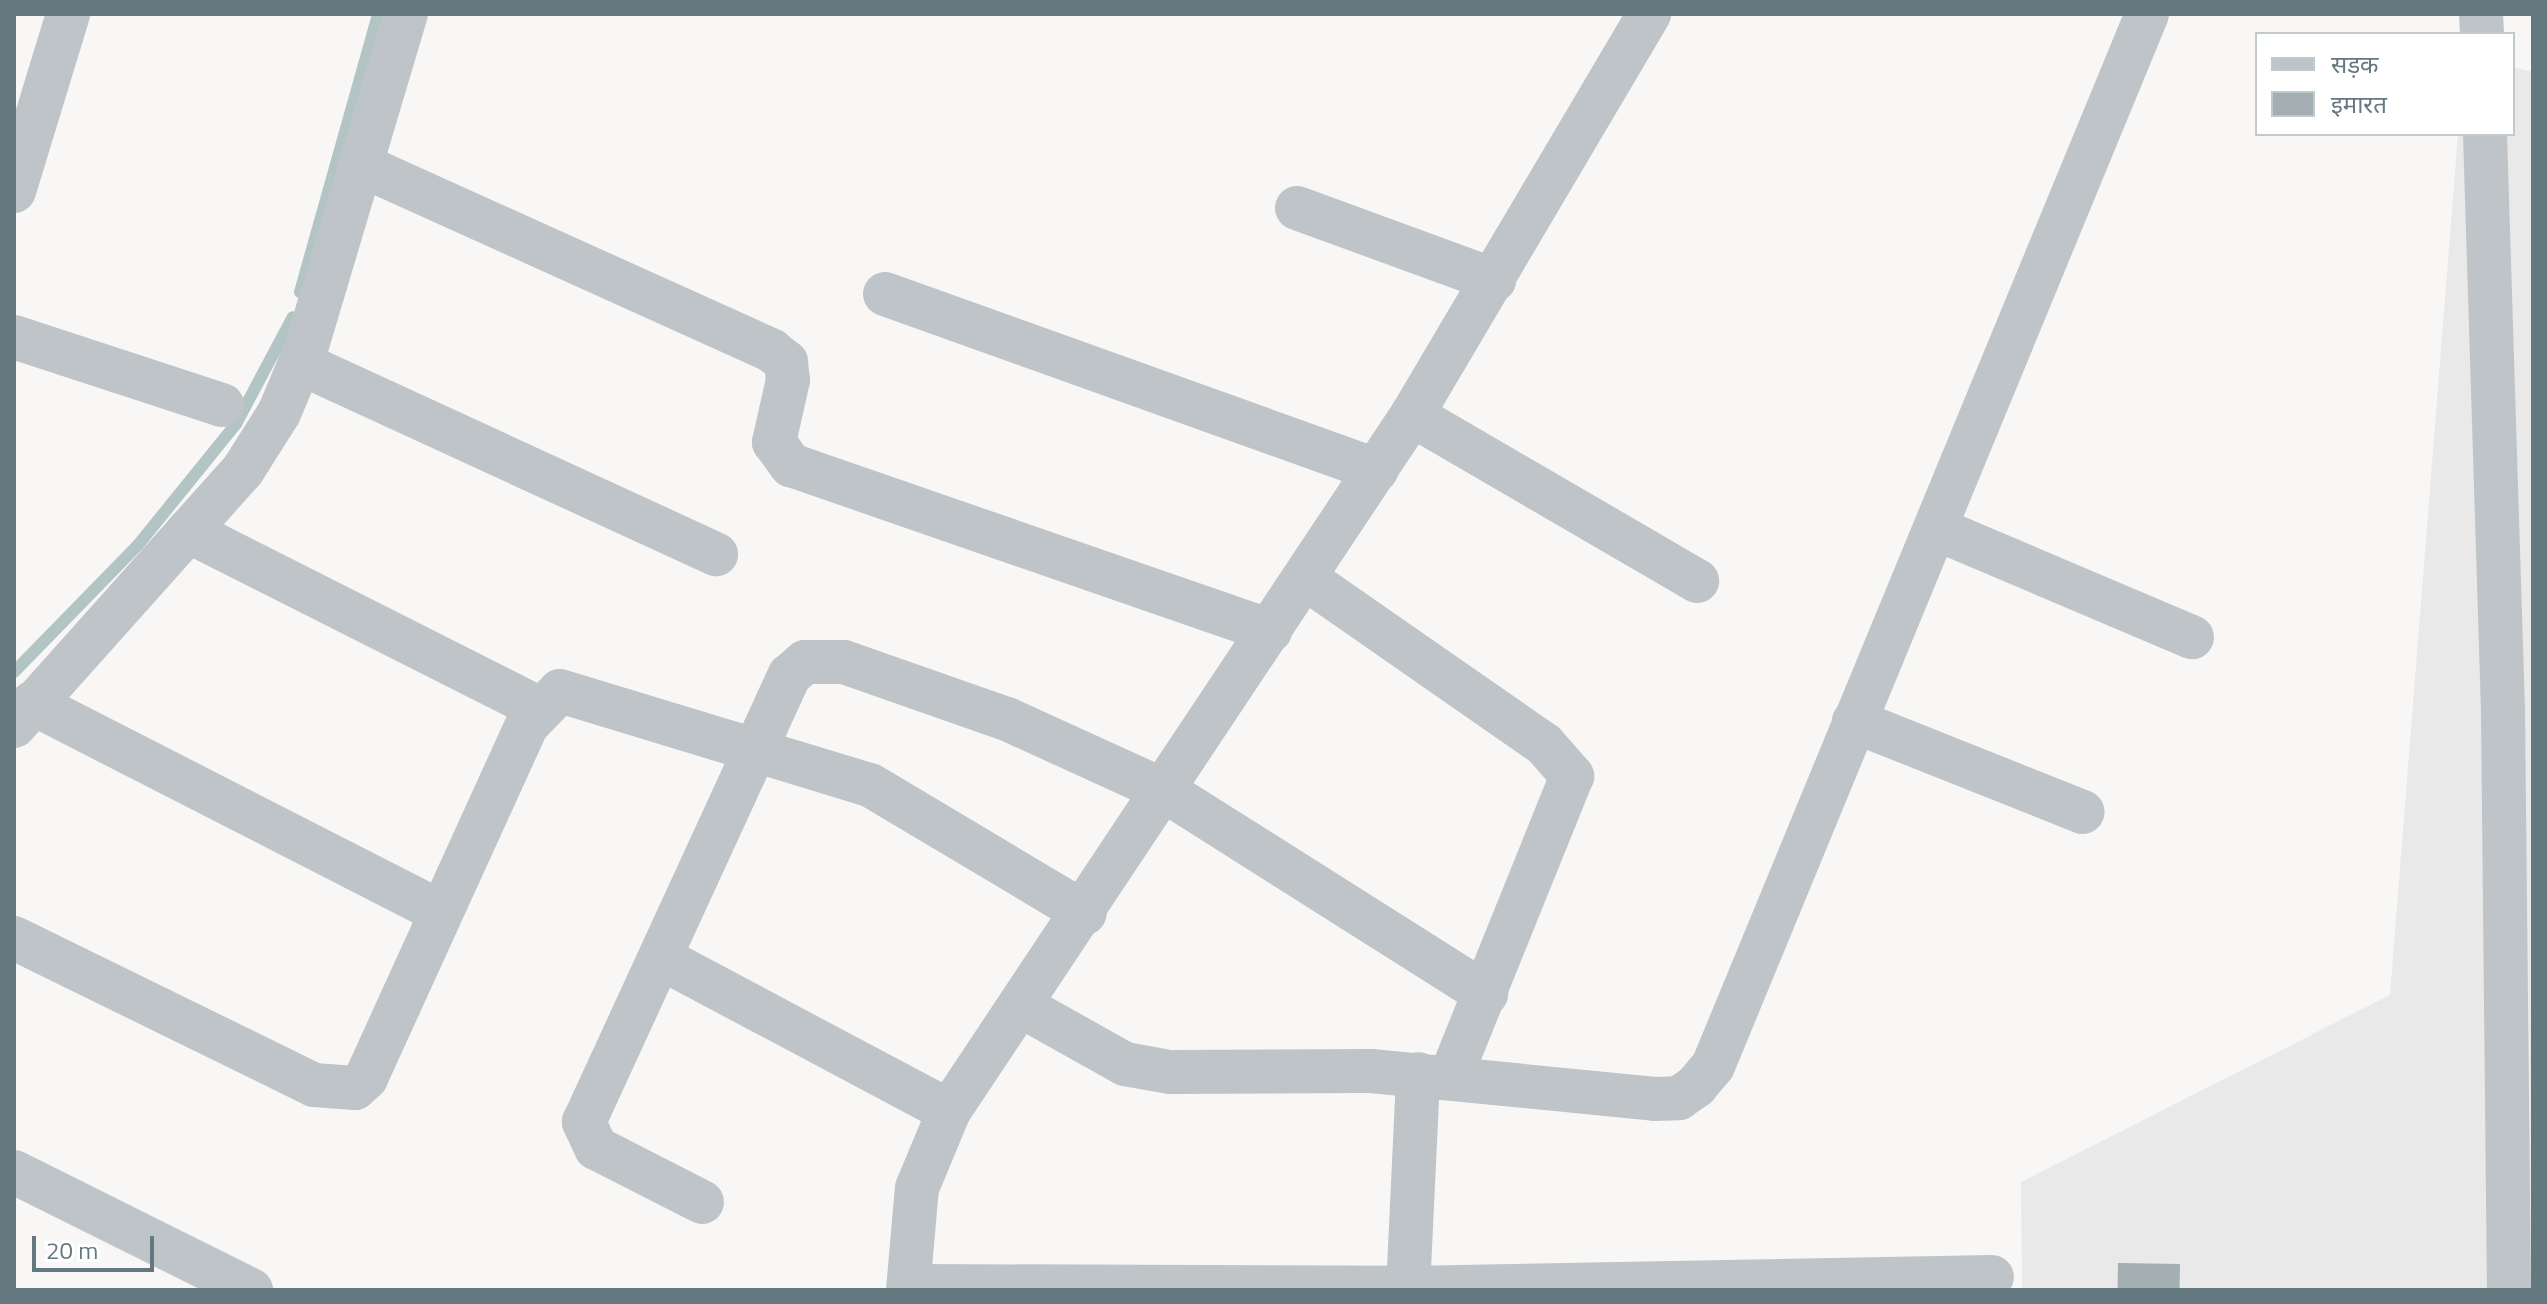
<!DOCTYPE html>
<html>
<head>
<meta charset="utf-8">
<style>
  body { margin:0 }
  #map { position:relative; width:2547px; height:1304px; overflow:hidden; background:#f8f7f5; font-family:"Titillium Web","Noto Sans Devanagari",sans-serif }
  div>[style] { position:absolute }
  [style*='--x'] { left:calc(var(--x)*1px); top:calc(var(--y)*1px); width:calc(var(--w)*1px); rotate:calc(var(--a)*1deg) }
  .built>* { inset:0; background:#e8e9e8 }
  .stream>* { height:12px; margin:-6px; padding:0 6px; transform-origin:6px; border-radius:6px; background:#b3c4c5 }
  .building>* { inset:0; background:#a3afb2; transform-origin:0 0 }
  .minor>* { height:44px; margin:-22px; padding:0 22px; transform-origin:22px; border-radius:22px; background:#bec4c7 }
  span { translate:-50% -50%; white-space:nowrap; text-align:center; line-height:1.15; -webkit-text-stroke:8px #fff; paint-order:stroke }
  .frame { position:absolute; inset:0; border:16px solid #63787f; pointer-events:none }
  .legend { position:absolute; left:2255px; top:32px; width:260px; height:104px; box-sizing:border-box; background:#fff; border:2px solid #c1c9cc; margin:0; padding:10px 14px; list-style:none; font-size:24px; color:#63787f }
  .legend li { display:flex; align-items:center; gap:16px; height:40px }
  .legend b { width:40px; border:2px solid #c1c9cc }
  .scale { position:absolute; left:32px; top:1236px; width:122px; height:36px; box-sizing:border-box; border:4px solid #63787f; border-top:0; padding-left:10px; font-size:24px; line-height:28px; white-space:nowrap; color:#63787f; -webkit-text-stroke:6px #fff; paint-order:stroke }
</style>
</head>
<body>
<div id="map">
  <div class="built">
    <div style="clip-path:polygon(2513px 67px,2533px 72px,2533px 1290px,2022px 1290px,2021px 1182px,2390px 995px,2458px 134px,2513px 134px)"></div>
  </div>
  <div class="stream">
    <div style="--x:300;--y:292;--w:289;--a:-74.3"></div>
    <div style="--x:14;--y:672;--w:177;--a:-45.7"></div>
    <div style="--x:138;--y:545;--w:156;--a:-51"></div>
    <div style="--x:236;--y:424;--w:121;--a:-62"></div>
  </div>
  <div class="building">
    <div style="left:2118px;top:1263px;width:62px;height:27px;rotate:1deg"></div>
  </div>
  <div class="minor">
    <div style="--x:2481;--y:14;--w:20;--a:87"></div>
    <div style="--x:2485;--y:134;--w:577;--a:88.21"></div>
    <div style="--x:2503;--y:711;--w:579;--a:89.41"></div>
    <div style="--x:361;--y:165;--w:451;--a:24.3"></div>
    <div style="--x:772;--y:351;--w:18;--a:38"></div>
    <div style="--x:786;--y:362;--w:18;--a:84"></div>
    <div style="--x:788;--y:380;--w:64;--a:102.7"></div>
    <div style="--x:774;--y:442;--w:29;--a:54"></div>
    <div style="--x:791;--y:465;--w:507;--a:19.11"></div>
    <div style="--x:14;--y:191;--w:185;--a:-73"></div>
    <div style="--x:1297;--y:208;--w:210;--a:20.1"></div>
    <div style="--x:885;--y:294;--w:522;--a:19.72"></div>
    <div style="--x:14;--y:337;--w:219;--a:18.1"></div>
    <div style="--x:300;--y:363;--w:458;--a:24.7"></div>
    <div style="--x:1412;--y:415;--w:330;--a:30.2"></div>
    <div style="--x:1937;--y:529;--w:277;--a:23"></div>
    <div style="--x:188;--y:531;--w:391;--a:26.8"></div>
    <div style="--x:1305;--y:578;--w:291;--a:34.8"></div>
    <div style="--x:1544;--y:744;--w:43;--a:48.8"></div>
    <div style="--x:1572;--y:776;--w:323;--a:112"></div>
    <div style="--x:32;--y:703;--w:458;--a:27.1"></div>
    <div style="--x:1854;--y:721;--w:246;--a:21.7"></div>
    <div style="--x:14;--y:726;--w:343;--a:-48.2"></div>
    <div style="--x:243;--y:470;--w:67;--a:-57.7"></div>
    <div style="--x:279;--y:413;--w:69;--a:-67.1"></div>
    <div style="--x:306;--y:349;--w:350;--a:-73.4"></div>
    <div style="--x:14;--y:938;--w:334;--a:26.1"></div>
    <div style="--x:314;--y:1085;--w:41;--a:4.2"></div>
    <div style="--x:355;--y:1088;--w:15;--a:-42"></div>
    <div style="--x:366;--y:1078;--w:388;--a:-65.5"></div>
    <div style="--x:527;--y:725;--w:47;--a:-45.9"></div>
    <div style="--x:560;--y:691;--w:324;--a:16.9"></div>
    <div style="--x:870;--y:785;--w:250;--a:30.8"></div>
    <div style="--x:661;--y:958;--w:326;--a:28"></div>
    <div style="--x:1023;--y:1007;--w:117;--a:29.2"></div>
    <div style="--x:1125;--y:1064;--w:46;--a:10.1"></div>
    <div style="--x:1170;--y:1072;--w:201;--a:-0.3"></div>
    <div style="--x:1371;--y:1071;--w:285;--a:5.6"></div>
    <div style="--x:1655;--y:1099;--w:24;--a:-2"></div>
    <div style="--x:1679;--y:1098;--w:21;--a:-35"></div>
    <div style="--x:1696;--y:1086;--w:26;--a:-50"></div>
    <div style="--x:1713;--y:1066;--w:1138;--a:-67.58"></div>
    <div style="--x:14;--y:1172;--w:265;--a:26.5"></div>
    <div style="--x:702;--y:1202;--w:119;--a:-153"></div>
    <div style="--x:596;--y:1148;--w:29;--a:-115"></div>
    <div style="--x:584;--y:1122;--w:492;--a:-65.3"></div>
    <div style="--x:790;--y:675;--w:20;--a:-41"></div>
    <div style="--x:805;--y:662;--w:39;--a:0"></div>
    <div style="--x:844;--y:662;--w:173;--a:19.3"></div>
    <div style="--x:1007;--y:719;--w:174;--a:24.5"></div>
    <div style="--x:1165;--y:791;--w:380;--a:32.3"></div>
    <div style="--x:909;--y:1286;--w:499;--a:0.2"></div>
    <div style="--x:1408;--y:1288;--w:584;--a:-1.08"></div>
    <div style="--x:908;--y:1290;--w:102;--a:-85"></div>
    <div style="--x:917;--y:1188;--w:83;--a:-67.4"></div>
    <div style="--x:949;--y:1111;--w:836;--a:-56.37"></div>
    <div style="--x:1412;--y:415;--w:466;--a:-59.4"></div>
    <div style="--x:1408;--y:1290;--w:216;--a:-87.3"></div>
  </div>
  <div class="frame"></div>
  <ul class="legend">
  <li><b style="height:10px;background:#bec4c7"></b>सड़क</li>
  <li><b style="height:22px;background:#a3afb2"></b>इमारत</li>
  </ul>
  <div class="scale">20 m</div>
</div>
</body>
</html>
